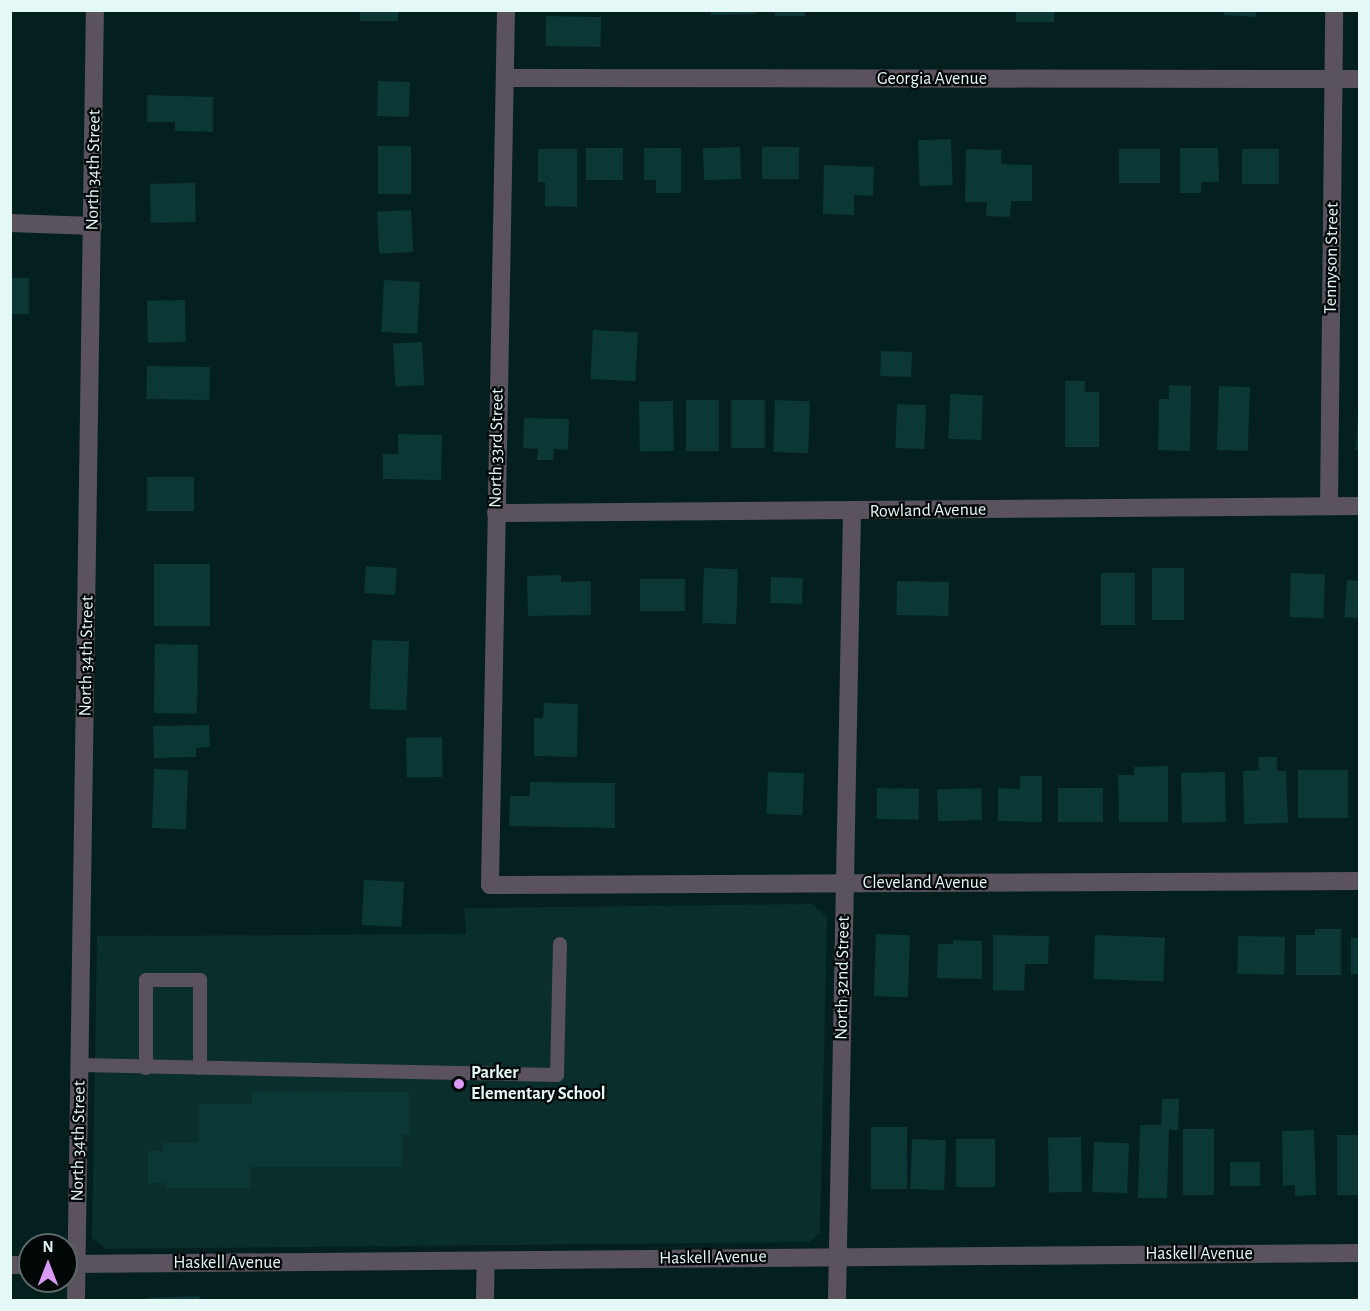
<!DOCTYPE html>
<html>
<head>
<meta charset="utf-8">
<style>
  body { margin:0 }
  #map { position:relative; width:1370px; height:1311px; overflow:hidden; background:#03201e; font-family:"Alegreya Sans",sans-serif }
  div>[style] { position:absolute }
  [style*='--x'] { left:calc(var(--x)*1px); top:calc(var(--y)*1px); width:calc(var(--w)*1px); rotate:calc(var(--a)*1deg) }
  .built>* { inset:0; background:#092e2c }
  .building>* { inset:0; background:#0b3734; transform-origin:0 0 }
  .service>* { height:14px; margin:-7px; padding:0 7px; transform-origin:7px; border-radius:7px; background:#5a525d }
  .minor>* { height:18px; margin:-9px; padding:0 9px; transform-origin:9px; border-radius:9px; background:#5a525d }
  .dots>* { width:16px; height:16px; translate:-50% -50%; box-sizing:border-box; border:3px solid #000807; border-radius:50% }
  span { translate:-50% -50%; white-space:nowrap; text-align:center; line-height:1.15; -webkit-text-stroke:4.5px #000807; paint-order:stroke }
  .street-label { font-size:18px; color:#e4f8f6 }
  .poi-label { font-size:18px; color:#e4f8f6; font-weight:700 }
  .left { translate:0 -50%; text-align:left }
  .frame { position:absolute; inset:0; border:12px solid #e4f8f6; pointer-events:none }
  .north { position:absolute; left:18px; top:1233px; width:60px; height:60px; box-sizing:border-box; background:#000807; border:2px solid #5b6867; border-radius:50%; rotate:0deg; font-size:16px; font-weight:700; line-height:24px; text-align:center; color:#e4f8f6 }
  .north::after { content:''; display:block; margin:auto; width:21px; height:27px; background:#da9af6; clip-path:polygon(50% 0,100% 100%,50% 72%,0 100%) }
</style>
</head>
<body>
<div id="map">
  <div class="built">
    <div style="clip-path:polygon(812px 904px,827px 917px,820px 1233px,809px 1242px,105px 1249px,92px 1237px,97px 936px,466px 934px,464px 908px)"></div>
  </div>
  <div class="building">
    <div style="left:360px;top:10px;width:38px;height:11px"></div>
    <div style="clip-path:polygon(711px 10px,756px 10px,756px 14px,711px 15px)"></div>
    <div style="left:775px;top:10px;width:30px;height:6px"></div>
    <div style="left:1016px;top:10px;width:38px;height:12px"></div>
    <div style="clip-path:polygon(1225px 10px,1256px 10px,1256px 17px,1224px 15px)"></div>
    <div style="left:546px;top:16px;width:55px;height:30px;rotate:1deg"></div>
    <div style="left:378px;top:81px;width:32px;height:35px;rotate:2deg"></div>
    <div style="clip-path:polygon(147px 95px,213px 97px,213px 132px,175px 131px,175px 122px,147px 122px)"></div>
    <div style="left:951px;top:139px;width:46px;height:33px;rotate:88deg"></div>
    <div style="left:378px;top:146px;width:33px;height:48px"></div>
    <div style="left:740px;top:147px;width:32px;height:37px;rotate:88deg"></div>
    <div style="left:762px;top:147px;width:37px;height:32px"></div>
    <div style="left:586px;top:148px;width:37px;height:32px"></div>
    <div style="clip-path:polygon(644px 148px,681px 148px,681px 193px,656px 193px,656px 180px,644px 180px)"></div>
    <div style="clip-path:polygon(1180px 148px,1218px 148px,1219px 182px,1201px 182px,1201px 193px,1180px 193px)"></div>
    <div style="clip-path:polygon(538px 149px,577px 149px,577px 207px,545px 206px,545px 182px,538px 182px)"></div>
    <div style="clip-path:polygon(966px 149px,1001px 150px,1001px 164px,1032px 165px,1032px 201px,1011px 201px,1010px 217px,986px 216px,987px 202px,965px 202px)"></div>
    <div style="left:1119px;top:149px;width:41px;height:34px"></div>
    <div style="left:1242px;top:149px;width:37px;height:35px"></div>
    <div style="clip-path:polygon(824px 165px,874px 167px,873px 196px,854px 195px,854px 215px,823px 214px)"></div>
    <div style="left:195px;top:183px;width:39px;height:45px;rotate:89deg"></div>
    <div style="left:411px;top:210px;width:42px;height:34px;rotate:87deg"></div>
    <div style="left:10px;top:278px;width:19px;height:36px"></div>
    <div style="left:384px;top:280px;width:36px;height:52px;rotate:3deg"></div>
    <div style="left:185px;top:300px;width:42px;height:38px;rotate:89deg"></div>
    <div style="left:593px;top:330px;width:45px;height:49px;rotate:3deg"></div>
    <div style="left:422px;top:342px;width:43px;height:29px;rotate:87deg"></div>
    <div style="left:881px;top:351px;width:31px;height:25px;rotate:2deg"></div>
    <div style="left:147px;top:366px;width:63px;height:33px;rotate:1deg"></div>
    <div style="clip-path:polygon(1065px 381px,1085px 381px,1085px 392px,1099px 392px,1099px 447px,1065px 447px)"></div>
    <div style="clip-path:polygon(1169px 385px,1191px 386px,1190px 451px,1158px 450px,1159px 399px,1169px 399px)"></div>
    <div style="left:1219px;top:386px;width:31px;height:64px;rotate:2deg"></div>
    <div style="left:950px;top:394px;width:33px;height:45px;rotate:2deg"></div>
    <div style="left:686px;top:400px;width:33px;height:51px"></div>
    <div style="left:731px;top:400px;width:34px;height:48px"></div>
    <div style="left:775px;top:400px;width:35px;height:52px;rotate:2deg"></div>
    <div style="left:673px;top:401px;width:50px;height:34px;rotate:89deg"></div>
    <div style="left:897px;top:404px;width:29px;height:44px;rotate:2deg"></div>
    <div style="clip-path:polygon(1358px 408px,1360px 408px,1360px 450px,1356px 450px)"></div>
    <div style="clip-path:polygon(524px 418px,569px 419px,568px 450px,554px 449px,553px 460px,537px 460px,538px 449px,523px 448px)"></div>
    <div style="clip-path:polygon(398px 434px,442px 435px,441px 480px,383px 479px,383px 454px,398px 454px)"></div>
    <div style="left:147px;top:477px;width:47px;height:34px"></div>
    <div style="left:154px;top:564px;width:56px;height:62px"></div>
    <div style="left:366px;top:566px;width:31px;height:27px;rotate:4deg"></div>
    <div style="left:704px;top:568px;width:34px;height:55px;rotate:2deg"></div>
    <div style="left:1152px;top:568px;width:32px;height:52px"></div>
    <div style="left:1101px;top:573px;width:34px;height:52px"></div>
    <div style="left:1291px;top:573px;width:34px;height:44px;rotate:2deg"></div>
    <div style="clip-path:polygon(561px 575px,561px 582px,591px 581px,591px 615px,528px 616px,527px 576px)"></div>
    <div style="left:771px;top:577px;width:32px;height:26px;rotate:2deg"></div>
    <div style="left:640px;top:579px;width:45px;height:32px"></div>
    <div style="left:1347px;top:580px;width:13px;height:37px;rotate:4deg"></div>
    <div style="left:897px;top:581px;width:52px;height:34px;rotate:1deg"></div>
    <div style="left:372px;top:640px;width:37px;height:69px;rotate:2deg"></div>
    <div style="left:155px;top:644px;width:43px;height:69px;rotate:1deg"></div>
    <div style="clip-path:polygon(544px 703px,578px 704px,577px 757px,534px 756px,534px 718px,543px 718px)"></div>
    <div style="clip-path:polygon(209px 725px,210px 747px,196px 748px,196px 757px,154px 758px,153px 726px)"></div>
    <div style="left:442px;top:737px;width:40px;height:36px;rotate:89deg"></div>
    <div style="clip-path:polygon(1258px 757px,1277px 757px,1277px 771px,1286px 771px,1288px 823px,1244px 824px,1243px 771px,1259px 770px)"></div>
    <div style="clip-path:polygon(1168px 766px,1168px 822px,1119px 822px,1118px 775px,1134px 775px,1134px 767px)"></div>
    <div style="left:154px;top:769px;width:34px;height:59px;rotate:2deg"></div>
    <div style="left:1348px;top:770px;width:48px;height:50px;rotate:90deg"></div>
    <div style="left:768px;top:772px;width:36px;height:42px;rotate:2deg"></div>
    <div style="left:1225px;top:772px;width:50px;height:44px;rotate:89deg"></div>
    <div style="clip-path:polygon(1020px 776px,1042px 776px,1042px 822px,998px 821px,998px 788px,1020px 789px)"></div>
    <div style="clip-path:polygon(530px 782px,615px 783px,615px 828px,509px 826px,510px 796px,530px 796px)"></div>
    <div style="left:877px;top:788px;width:42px;height:31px;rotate:1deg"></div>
    <div style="left:981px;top:788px;width:32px;height:44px;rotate:88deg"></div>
    <div style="left:1058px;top:788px;width:45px;height:34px"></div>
    <div style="left:364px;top:880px;width:40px;height:45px;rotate:3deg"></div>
    <div style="clip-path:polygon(1315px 929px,1341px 929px,1341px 975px,1296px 975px,1296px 935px,1315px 935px)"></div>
    <div style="left:876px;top:934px;width:34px;height:62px;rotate:2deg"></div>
    <div style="clip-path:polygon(993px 935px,1049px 936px,1048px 964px,1025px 964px,1024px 991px,993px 990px)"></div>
    <div style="left:1095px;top:935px;width:70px;height:44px;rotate:2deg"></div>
    <div style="left:1238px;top:936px;width:47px;height:38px;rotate:1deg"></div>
    <div style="left:1351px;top:938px;width:9px;height:36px"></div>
    <div style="clip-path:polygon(953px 940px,982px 941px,982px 979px,937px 978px,938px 944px,953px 944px)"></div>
    <div style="clip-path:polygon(252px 1091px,409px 1092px,409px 1134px,402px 1134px,402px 1167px,250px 1167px,250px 1188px,166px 1188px,166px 1183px,148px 1183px,148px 1151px,163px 1151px,163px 1143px,199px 1143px,199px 1104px,252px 1104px)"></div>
    <div style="clip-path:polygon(1162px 1099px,1179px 1099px,1178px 1130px,1169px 1130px,1167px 1198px,1138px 1198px,1140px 1125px,1161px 1125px)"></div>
    <div style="left:871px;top:1127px;width:36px;height:62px"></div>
    <div style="left:1183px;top:1129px;width:31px;height:66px"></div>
    <div style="clip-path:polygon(1314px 1130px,1316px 1195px,1295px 1196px,1295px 1185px,1283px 1186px,1282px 1131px)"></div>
    <div style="left:1337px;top:1135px;width:23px;height:60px"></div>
    <div style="left:1081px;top:1137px;width:55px;height:33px;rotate:89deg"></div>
    <div style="left:912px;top:1139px;width:34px;height:50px;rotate:2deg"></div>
    <div style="left:956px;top:1139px;width:39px;height:48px"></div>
    <div style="left:1094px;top:1142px;width:35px;height:50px;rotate:2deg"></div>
    <div style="left:1230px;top:1162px;width:30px;height:24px"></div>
    <div style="clip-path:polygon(199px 1296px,200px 1300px,146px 1300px,146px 1298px)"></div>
  </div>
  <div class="service">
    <div style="--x:80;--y:1065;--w:477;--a:1.2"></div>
    <div style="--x:557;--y:1075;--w:131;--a:-88.7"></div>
    <div style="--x:146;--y:1068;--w:88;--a:-90"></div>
    <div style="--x:146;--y:980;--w:54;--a:0"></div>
    <div style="--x:200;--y:980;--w:88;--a:90"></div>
  </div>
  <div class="minor">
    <div style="--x:506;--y:10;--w:875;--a:91.05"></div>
    <div style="--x:490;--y:885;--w:870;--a:-0.26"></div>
    <div style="--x:505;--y:78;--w:855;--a:0.07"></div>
    <div style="--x:10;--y:223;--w:83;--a:2.1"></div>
    <div style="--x:1329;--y:506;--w:496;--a:-89.4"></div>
    <div style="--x:496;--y:513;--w:864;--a:-0.46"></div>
    <div style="--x:66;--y:1264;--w:1294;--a:-0.49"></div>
    <div style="--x:10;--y:1265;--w:20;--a:0"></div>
    <div style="--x:76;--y:1300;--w:1290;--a:-89.16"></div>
    <div style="--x:485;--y:1300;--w:39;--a:-89"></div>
    <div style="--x:837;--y:1300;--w:788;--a:-88.91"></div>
  </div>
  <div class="dots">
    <div style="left:459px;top:1084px;background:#da9af6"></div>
  </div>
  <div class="street-label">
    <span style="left:932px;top:79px">Georgia Avenue</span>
    <span style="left:94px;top:170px;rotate:-89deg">North 34th Street</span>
    <span style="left:1332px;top:258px;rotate:-89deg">Tennyson Street</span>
    <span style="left:497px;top:448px;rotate:-89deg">North 33rd Street</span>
    <span style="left:928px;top:511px;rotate:-1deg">Rowland Avenue</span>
    <span style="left:87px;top:656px;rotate:-89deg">North 34th Street</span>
    <span style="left:925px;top:883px">Cleveland Avenue</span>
    <span style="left:843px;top:978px;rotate:-89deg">North 32nd Street</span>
    <span style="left:79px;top:1141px;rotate:-89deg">North 34th Street</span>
    <span style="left:1199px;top:1254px">Haskell Avenue</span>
    <span style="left:713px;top:1258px;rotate:-1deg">Haskell Avenue</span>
    <span style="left:227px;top:1263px">Haskell Avenue</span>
  </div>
  <div class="poi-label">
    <span class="left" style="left:471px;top:1084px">Parker<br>Elementary School</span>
  </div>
  <div class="frame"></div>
  <div class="north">N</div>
</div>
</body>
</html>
